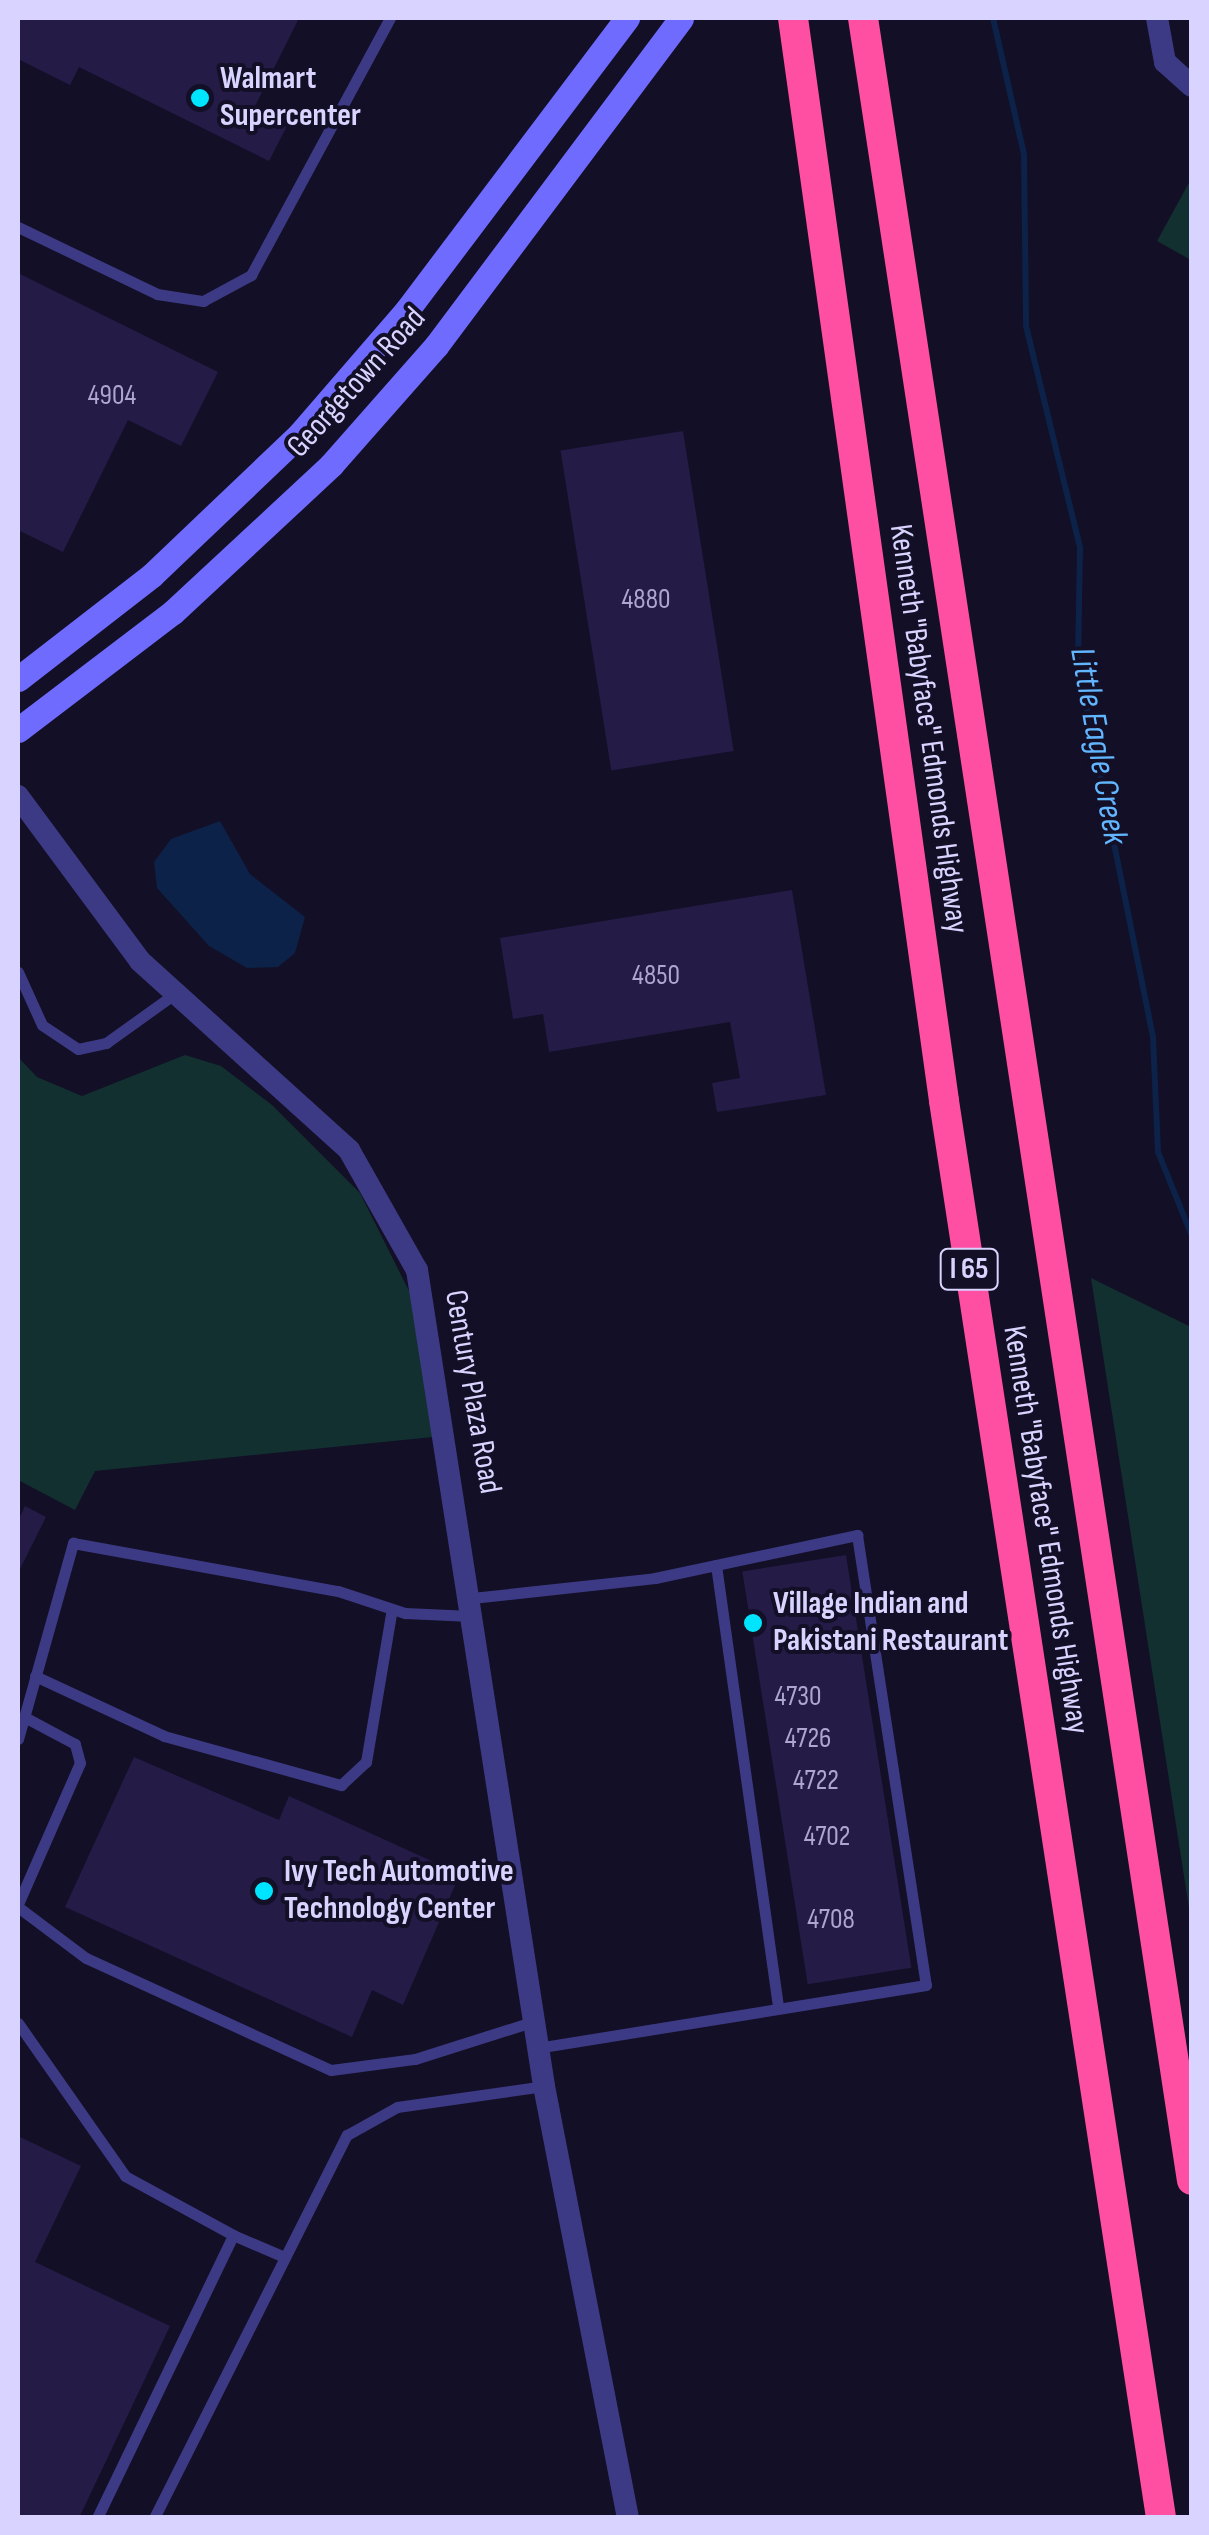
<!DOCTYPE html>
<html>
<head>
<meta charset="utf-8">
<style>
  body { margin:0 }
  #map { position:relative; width:1209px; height:2535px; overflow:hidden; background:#130f26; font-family:"Sofia Sans Condensed",sans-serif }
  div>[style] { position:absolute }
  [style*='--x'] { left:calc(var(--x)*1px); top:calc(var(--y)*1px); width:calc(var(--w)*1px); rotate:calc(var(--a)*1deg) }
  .green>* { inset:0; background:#12302f }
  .water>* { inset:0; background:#0c2248 }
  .stream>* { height:6px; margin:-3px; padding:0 3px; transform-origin:3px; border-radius:3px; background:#0c2248 }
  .building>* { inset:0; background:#241b47; transform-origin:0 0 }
  .lane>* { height:11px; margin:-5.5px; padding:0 5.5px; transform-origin:5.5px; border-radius:5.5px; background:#3d3a85 }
  .street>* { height:22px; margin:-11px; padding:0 11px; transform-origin:11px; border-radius:11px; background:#3d3a85 }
  .secondary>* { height:25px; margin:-12.5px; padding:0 12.5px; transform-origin:12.5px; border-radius:12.5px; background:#6f6bff }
  .highway>* { height:30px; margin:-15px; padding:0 15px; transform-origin:15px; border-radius:15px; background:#ff4fa3 }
  .dots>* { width:28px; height:28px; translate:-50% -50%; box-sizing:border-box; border:5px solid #130f26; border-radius:50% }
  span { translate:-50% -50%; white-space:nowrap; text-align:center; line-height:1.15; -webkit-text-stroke:8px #130f26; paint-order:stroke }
  .number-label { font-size:28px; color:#aca6d1 }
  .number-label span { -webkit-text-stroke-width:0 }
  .shield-label span { padding:2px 8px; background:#130f26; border:2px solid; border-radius:8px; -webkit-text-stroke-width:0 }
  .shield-label { font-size:30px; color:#d9d4ff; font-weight:700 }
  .poi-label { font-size:32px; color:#d9d4ff; font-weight:700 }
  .left { translate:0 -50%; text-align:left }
  .street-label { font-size:32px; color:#d9d4ff }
  .water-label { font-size:35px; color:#62b6ff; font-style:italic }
  .frame { position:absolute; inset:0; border:20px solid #d9d4ff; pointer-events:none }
</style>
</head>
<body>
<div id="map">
  <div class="green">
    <div style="clip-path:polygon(1191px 179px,1192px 255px,1189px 259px,1157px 241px)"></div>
    <div style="clip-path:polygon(185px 1055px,221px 1066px,272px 1105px,360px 1193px,410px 1293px,433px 1437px,95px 1471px,75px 1510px,18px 1480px,18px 1057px,37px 1077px,82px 1096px)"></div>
    <div style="clip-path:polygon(1091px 1278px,1191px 1327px,1191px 1921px)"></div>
  </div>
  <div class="water">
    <div style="clip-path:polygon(220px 821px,250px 874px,305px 917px,295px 953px,278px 967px,247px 968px,209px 946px,157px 888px,154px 862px,171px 839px)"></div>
  </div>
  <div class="stream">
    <div style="--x:993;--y:18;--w:140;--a:77.2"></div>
    <div style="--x:1024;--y:155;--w:171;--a:89.3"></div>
    <div style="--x:1026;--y:326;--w:228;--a:76.3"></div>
    <div style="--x:1080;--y:548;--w:117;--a:91"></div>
    <div style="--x:1078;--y:665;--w:379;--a:78.6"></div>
    <div style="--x:1153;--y:1037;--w:115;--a:87.5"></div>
    <div style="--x:1158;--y:1152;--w:91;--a:68"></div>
  </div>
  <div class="building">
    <div style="clip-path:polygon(18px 18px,299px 18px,253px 110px,287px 126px,269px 161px,79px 67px,70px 85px,18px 59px)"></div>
    <div style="clip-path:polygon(18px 273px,218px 372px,181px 446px,128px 420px,63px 552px,18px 530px)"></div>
    <div style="left:683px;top:431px;width:324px;height:124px;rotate:81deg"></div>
    <div style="clip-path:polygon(792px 890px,826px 1095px,717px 1112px,712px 1083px,740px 1078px,730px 1022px,549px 1052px,543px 1014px,513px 1019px,500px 938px)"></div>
    <div style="clip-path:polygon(25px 1506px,46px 1517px,18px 1573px,18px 1521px)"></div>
    <div style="left:846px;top:1555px;width:418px;height:105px;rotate:81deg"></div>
    <div style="clip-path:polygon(134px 1757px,279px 1820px,289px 1796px,460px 1874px,403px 2005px,372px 1990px,352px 2037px,65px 1907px)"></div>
    <div style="clip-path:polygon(18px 2136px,81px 2166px,35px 2262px,170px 2326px,79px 2518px,18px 2518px)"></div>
  </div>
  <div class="lane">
    <div style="--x:18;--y:227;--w:154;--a:25.7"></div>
    <div style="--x:157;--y:294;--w:47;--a:8.7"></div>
    <div style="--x:203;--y:301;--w:55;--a:-28.4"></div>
    <div style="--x:251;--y:275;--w:292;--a:-61.6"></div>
    <div style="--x:18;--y:972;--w:58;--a:65.6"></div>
    <div style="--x:42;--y:1025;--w:43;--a:33.7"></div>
    <div style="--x:78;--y:1049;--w:29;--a:-12"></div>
    <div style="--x:106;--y:1043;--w:82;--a:-35.6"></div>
    <div style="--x:716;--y:1565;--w:447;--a:82"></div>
    <div style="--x:472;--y:1598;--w:184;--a:-6.2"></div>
    <div style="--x:655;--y:1578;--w:207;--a:-12"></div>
    <div style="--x:857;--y:1535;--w:455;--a:81.3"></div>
    <div style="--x:926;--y:1985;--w:392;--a:170.8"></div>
    <div style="--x:35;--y:1676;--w:142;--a:24.9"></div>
    <div style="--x:164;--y:1736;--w:184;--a:15.5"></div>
    <div style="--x:341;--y:1785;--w:34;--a:-43"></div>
    <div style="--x:366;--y:1762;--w:155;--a:-80.4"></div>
    <div style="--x:18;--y:1739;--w:204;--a:-74.3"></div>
    <div style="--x:73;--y:1543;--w:269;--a:10.3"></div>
    <div style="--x:338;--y:1591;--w:71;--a:18.2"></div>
    <div style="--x:405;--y:1613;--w:66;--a:2.6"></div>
    <div style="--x:18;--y:1904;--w:154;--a:-66.3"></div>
    <div style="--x:80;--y:1763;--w:20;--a:-105"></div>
    <div style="--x:75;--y:1744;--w:55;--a:-152"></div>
    <div style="--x:18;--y:1907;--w:85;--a:36.9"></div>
    <div style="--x:86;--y:1958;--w:269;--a:24.6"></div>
    <div style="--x:331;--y:2070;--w:85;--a:-7.5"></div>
    <div style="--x:415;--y:2059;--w:126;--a:-17.6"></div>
    <div style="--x:18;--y:2023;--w:187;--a:55"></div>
    <div style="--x:125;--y:2176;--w:123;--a:28.6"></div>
    <div style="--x:97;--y:2518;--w:314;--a:-64.3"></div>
    <div style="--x:233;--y:2235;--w:53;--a:23.2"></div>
    <div style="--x:154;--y:2518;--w:429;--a:-63.3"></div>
    <div style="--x:347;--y:2135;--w:57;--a:-29.2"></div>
    <div style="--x:397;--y:2107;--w:148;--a:-8.1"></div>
  </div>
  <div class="street">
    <div style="--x:1157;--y:18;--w:45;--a:79.7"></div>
    <div style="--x:1165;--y:62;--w:36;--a:42"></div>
    <div style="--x:18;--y:796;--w:205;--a:53.5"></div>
    <div style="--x:140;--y:961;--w:282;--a:42.1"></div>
    <div style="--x:349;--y:1150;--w:138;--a:60.5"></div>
    <div style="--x:417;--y:1270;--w:826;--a:81.15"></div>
    <div style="--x:544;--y:2086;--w:440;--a:79"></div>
  </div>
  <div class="secondary">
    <div style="--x:18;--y:679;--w:170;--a:-37.8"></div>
    <div style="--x:152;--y:575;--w:204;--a:-43.6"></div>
    <div style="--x:300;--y:434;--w:164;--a:-49.2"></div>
    <div style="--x:407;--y:310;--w:366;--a:-53"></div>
    <div style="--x:18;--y:730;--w:195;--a:-37.3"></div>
    <div style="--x:173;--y:612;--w:216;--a:-42.9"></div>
    <div style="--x:331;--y:465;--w:159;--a:-48.6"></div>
    <div style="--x:436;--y:346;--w:409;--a:-53.2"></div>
  </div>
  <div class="highway">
    <div style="--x:793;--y:18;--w:1093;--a:82.06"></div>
    <div style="--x:944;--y:1101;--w:1434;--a:81.29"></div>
    <div style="--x:863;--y:18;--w:2187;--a:81.35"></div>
  </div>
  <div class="dots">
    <div style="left:200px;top:98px;background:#00e5ff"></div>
    <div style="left:753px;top:1623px;background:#00e5ff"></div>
    <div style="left:264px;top:1891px;background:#00e5ff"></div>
  </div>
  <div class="number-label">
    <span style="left:112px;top:396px">4904</span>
    <span style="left:646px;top:600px">4880</span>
    <span style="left:656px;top:976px">4850</span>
    <span style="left:798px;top:1697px">4730</span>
    <span style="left:808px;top:1739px">4726</span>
    <span style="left:816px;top:1781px">4722</span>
    <span style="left:827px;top:1837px">4702</span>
    <span style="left:831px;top:1920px">4708</span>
  </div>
  <div class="shield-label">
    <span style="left:969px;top:1269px">I 65</span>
  </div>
  <div class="poi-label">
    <span class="left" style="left:220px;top:98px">Walmart<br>Supercenter</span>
    <span class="left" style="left:773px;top:1623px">Village Indian and<br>Pakistani Restaurant</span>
    <span class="left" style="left:284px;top:1891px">Ivy Tech Automotive<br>Technology Center</span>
  </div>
  <div class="street-label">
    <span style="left:357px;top:383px;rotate:-48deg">Georgetown Road</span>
    <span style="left:928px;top:729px;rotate:82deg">Kenneth "Babyface" Edmonds Highway</span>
    <span style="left:472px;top:1392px;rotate:80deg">Century Plaza Road</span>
    <span style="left:1045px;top:1530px;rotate:81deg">Kenneth "Babyface" Edmonds Highway</span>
  </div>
  <div class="water-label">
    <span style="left:1098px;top:746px;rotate:80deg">Little Eagle Creek</span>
  </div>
  <div class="frame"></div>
</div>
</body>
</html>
